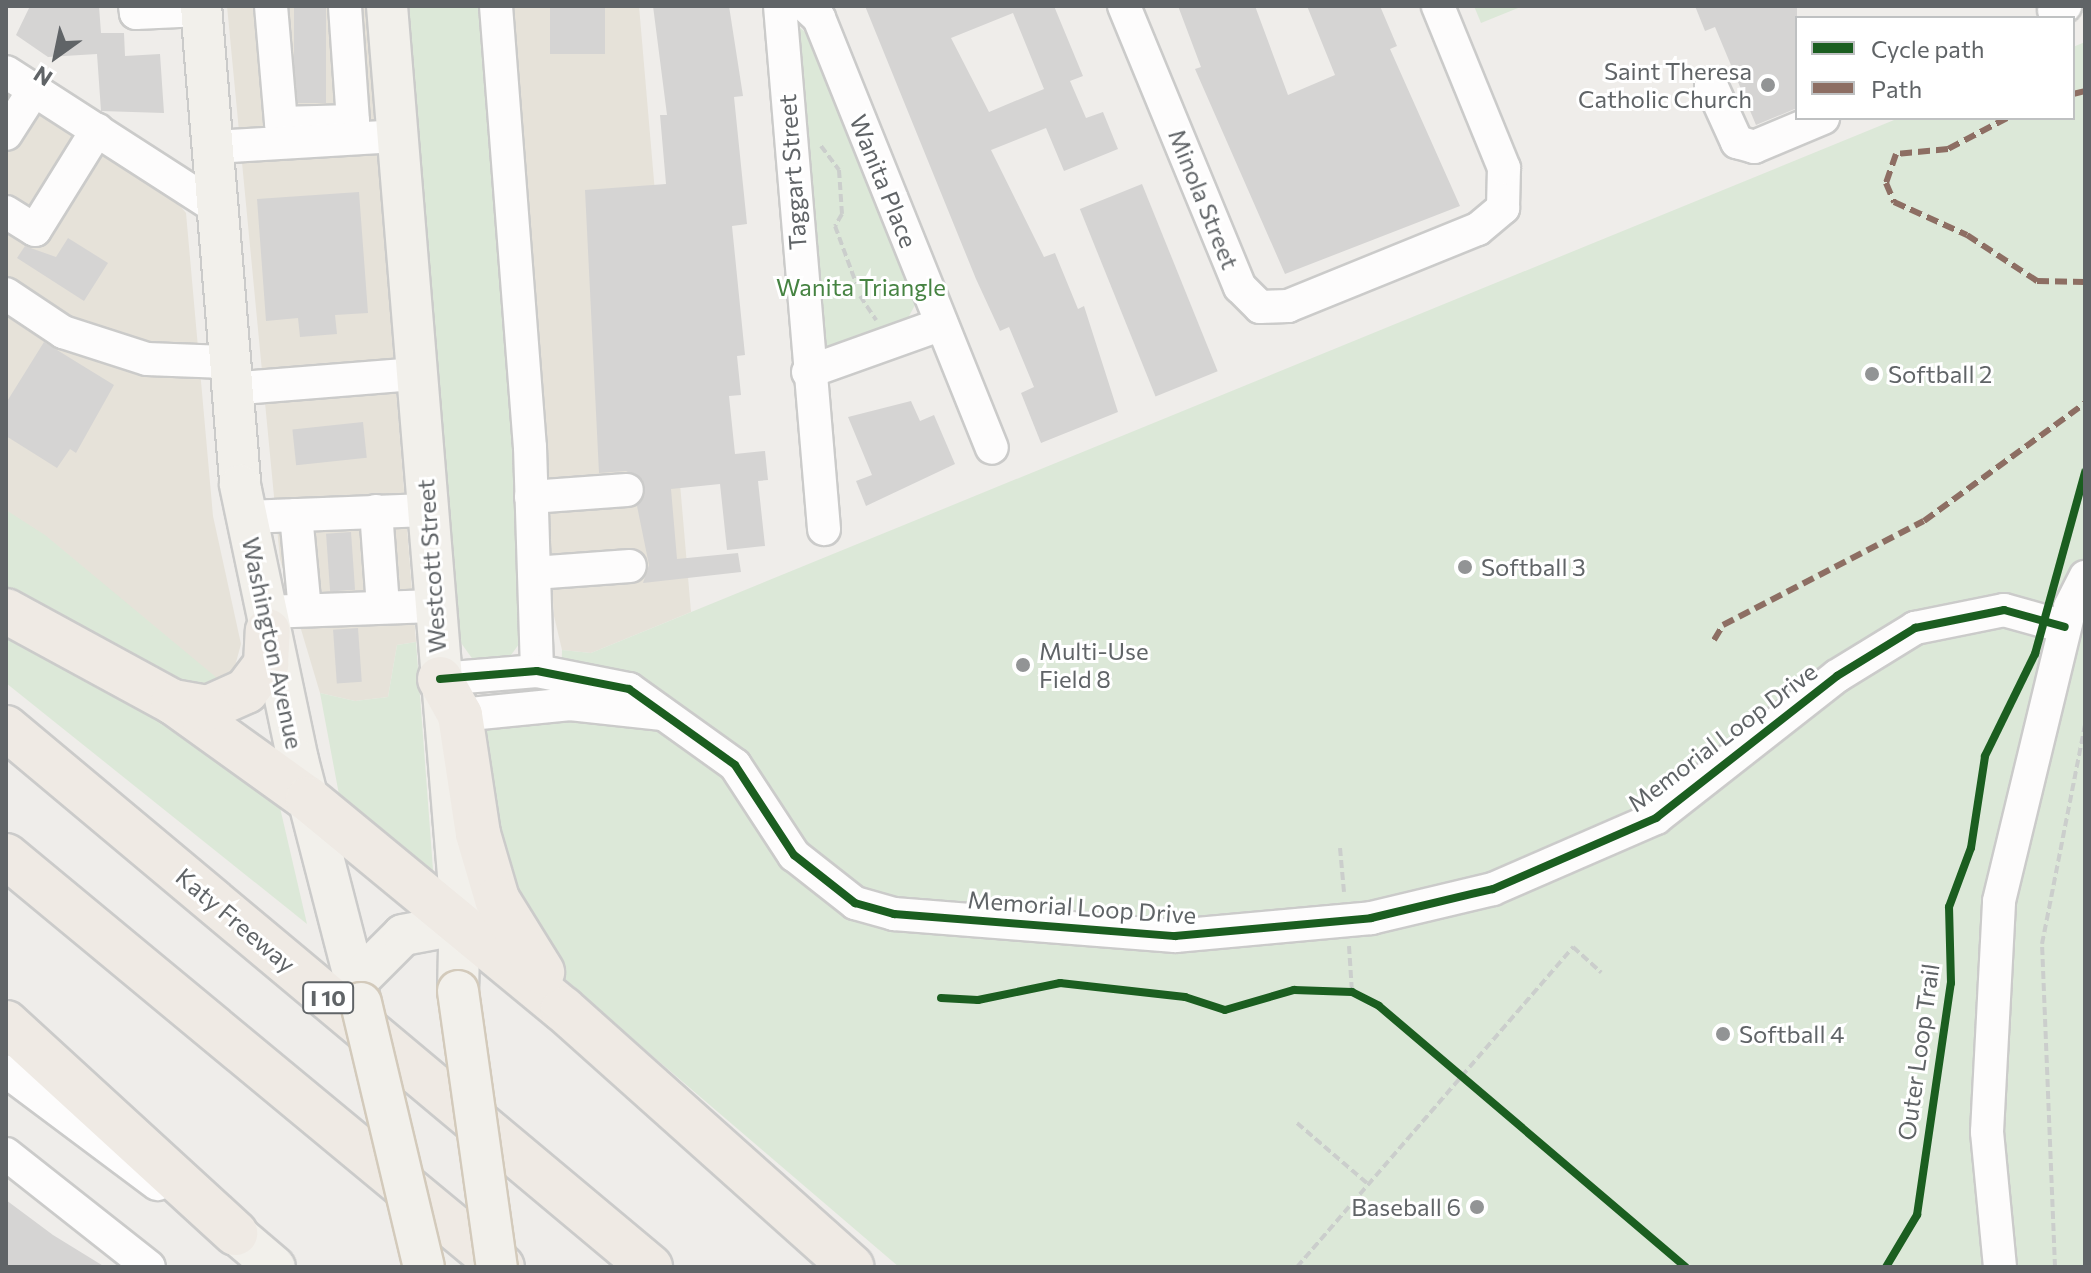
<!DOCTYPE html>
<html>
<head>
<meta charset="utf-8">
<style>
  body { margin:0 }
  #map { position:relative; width:2091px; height:1273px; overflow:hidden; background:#efedea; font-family:Commissioner,sans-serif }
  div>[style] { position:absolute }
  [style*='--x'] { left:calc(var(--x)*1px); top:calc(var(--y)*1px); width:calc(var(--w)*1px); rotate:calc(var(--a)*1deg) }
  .commercial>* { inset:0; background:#e6e2d9 }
  .green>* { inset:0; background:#dce8d8 }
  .building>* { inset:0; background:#d5d4d3; transform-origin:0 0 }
  .path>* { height:4px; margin-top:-2px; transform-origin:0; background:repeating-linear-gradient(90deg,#cbcecc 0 8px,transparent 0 12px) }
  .roads { filter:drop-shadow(2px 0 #cbcbca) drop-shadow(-2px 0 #cbcbca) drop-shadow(0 2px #cbcbca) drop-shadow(0 -2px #cbcbca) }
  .minor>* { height:32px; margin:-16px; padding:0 16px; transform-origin:16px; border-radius:16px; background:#fdfcfc }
  .major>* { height:40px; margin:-20px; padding:0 20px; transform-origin:20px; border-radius:20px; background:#f2f0eb }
  .highway>* { height:44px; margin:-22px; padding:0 22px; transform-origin:22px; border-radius:22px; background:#efeae4 }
  .bridges { filter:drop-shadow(2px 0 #d3cabb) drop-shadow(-2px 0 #d3cabb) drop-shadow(0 2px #d3cabb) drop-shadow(0 -2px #d3cabb) }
  .major-bridge>* { height:40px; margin:-20px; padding:0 20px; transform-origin:20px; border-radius:20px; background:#f2f0eb }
  .quiet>* { height:6px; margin-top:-3px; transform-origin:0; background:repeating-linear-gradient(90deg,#8d6e63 0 12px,transparent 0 18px) }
  .cycleway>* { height:8px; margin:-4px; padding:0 4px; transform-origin:4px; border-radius:4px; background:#1b5e20 }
  .dots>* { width:22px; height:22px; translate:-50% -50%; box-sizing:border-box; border:4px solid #fff; border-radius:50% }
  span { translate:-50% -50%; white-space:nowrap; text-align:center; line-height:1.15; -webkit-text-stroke:6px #fff; paint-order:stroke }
  .shield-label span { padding:2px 6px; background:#fff; border:2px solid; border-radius:6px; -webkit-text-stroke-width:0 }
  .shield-label { font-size:22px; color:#606467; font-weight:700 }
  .poi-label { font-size:24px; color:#606467 }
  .right { translate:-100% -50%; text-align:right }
  .left { translate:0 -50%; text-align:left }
  .street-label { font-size:24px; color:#606467 }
  .park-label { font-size:24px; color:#468342 }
  .frame { position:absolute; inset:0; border:8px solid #606467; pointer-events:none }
  .legend { position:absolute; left:1795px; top:16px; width:280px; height:104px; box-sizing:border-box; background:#fff; border:2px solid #bfc1c2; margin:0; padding:10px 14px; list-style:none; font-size:24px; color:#606467 }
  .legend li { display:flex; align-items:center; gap:16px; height:40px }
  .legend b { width:40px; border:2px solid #bfc1c2 }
  .north { position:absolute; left:16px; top:16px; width:80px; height:80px; -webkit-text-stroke:6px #fff; paint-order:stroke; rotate:213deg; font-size:22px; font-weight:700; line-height:32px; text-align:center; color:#606467 }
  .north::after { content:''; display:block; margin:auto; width:28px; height:36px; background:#606467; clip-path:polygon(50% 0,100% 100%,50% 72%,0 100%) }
</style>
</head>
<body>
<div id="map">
  <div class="commercial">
    <div style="clip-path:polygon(227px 6px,366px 6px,416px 642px,397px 645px,388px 697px,355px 701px,320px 693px,280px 559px)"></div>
    <div style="clip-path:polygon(510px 6px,639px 6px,691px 612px,591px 653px,562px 650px,554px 616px)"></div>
    <div style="clip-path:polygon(6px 88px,173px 197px,186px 213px,213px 516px,241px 644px,229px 688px,6px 510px)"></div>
  </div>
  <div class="green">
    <div style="clip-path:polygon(406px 6px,478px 6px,527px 633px,506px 662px,474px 661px,456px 636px)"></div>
    <div style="clip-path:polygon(1474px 6px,1523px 6px,1481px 23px)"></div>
    <div style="clip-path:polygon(798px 26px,811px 37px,916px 303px,907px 320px,823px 348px)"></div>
    <div style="clip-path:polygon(2085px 42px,2085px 1267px,899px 1267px,544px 963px,520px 932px,479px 741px,490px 726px,560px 719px,562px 650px,591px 653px,1899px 118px,2073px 118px,2073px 47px)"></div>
    <div style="clip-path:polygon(6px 510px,45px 535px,229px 688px,207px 696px,6px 597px)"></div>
    <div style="clip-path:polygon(6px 622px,73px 658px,278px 799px,307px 924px,6px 683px)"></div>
    <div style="clip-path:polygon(416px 642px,434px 883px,343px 816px,320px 693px,355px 701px,388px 697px,397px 645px)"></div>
  </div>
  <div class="building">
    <div style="clip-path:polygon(30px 6px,99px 6px,101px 33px,124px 33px,125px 56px,160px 54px,164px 113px,101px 111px,97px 54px,48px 57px,16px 35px)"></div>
    <div style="left:294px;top:6px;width:32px;height:97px"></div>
    <div style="left:550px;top:6px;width:55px;height:48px"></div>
    <div style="clip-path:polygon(653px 6px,729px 6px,743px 96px,734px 97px,747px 224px,732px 226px,745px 355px,737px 356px,741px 395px,729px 396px,735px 454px,765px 451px,768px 480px,758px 481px,765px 546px,727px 550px,720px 484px,671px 489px,677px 559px,738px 553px,741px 572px,643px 583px,649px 565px,637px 506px,643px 480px,626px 471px,599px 473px,585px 190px,666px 184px,660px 115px,667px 115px)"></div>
    <div style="clip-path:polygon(evenodd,865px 6px,1054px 6px,1083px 76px,1070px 81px,1086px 118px,1103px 112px,1118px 149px,1064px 171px,1046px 128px,991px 150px,1044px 257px,1055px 253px,1078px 309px,1084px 306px,1118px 412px,1041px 443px,1021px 393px,1034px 387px,1009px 327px,1000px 331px,976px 279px,865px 6px,1013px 13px,1044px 89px,989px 112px,951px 38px,1013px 13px)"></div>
    <div style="clip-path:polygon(1178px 6px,1255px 6px,1288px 95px,1335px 75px,1307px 6px,1380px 6px,1397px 46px,1390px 49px,1460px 206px,1285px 274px,1195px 69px,1201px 67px)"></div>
    <div style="clip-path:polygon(1695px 6px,1797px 6px,1797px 108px,1756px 125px,1715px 27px,1705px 31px)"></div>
    <div style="left:1142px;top:184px;width:202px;height:67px;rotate:68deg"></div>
    <div style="clip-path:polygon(359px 192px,368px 313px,335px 315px,337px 334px,300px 337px,298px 318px,266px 321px,257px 199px)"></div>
    <div style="clip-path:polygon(68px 238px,108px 263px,84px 301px,17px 258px,25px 246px,56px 257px)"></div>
    <div style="clip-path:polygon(44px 342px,114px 385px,76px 453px,70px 449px,57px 468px,6px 436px,6px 403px)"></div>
    <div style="clip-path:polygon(911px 401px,920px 421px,934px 415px,955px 464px,866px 506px,856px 481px,872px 475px,848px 417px)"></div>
    <div style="left:363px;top:422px;width:36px;height:71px;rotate:84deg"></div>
    <div style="left:351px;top:532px;width:58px;height:25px;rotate:86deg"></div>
    <div style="left:358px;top:628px;width:54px;height:25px;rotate:86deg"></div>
    <div style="clip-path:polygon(6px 1200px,53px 1235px,105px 1267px,6px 1267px)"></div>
  </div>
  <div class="path">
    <div style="--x:821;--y:146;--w:30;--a:53"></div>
    <div style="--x:839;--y:170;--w:44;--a:86.1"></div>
    <div style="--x:842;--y:214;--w:14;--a:120"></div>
    <div style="--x:835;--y:226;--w:61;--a:69.8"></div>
    <div style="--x:860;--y:296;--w:29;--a:56"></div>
    <div style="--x:1340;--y:848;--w:44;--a:84.8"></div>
    <div style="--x:1349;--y:946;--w:46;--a:86.3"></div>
    <div style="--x:1297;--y:1123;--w:94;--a:40.7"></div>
    <div style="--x:1297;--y:1267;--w:423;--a:-49.2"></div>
    <div style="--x:1573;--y:947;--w:38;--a:42"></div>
    <div style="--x:2055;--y:1267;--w:323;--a:-92.3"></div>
    <div style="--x:2042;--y:944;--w:223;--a:-78.9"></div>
  </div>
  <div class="roads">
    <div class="minor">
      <div style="--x:135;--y:6;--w:7;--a:82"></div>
      <div style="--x:136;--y:13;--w:65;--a:-2.6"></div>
      <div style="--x:271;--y:6;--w:117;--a:85.1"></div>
      <div style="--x:281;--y:123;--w:72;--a:-1.6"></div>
      <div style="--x:353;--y:121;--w:115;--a:-94"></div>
      <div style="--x:496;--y:6;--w:442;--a:85.6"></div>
      <div style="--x:530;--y:447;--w:224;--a:88.2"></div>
      <div style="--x:780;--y:6;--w:525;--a:85.19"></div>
      <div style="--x:806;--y:6;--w:18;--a:43"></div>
      <div style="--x:819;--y:18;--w:463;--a:68.1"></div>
      <div style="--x:1124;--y:6;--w:304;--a:67.6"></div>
      <div style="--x:1240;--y:287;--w:28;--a:45"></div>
      <div style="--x:1260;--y:307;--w:28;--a:-2"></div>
      <div style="--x:1288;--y:306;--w:205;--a:-22.1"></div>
      <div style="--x:1478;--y:229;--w:33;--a:-40"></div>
      <div style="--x:1503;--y:208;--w:40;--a:-88.6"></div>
      <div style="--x:1504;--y:168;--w:175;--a:-112.2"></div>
      <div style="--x:2054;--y:10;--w:12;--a:-20"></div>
      <div style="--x:6;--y:72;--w:247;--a:32.8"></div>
      <div style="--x:1711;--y:85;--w:63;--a:65.5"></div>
      <div style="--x:1737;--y:142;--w:18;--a:16"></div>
      <div style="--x:1754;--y:147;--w:75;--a:-22.8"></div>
      <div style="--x:6;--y:134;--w:52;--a:-57.5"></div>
      <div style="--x:213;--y:147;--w:184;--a:-3.4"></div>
      <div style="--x:6;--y:212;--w:34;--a:32"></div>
      <div style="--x:35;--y:230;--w:118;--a:-58.2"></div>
      <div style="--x:6;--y:294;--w:69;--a:33.7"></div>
      <div style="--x:63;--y:332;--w:88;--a:17.8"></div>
      <div style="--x:147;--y:359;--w:78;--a:2.2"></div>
      <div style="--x:808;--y:372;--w:142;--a:-19.7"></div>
      <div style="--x:229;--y:389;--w:188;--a:-4.6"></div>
      <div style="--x:531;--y:497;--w:96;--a:-4.2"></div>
      <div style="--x:376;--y:511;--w:96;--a:85.8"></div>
      <div style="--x:296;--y:515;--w:95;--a:84.6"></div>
      <div style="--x:246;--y:517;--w:181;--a:-2.2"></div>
      <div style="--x:534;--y:573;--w:96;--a:-4.2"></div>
      <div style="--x:265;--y:612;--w:169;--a:-2"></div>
      <div style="--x:440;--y:679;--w:97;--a:-4.7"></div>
      <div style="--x:537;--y:671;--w:94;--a:11.1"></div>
      <div style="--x:629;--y:689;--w:130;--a:35.6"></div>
      <div style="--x:735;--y:765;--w:108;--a:56.8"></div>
      <div style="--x:794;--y:855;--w:78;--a:38.2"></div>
      <div style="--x:855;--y:903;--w:41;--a:15.8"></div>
      <div style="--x:894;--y:914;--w:282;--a:4.5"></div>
      <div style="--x:1175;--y:936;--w:197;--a:-5.2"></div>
      <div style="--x:1371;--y:918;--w:125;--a:-13.4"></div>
      <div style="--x:1493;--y:889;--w:178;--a:-23.5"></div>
      <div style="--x:1656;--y:818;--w:230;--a:-38.1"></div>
      <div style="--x:1837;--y:676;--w:92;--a:-31.6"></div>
      <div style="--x:1915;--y:628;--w:91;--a:-11.4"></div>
      <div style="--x:2004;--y:610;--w:63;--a:15.6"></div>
      <div style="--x:460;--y:715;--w:111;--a:-5.7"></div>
      <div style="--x:570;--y:704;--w:93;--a:6.2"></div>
      <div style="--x:6;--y:1071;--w:189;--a:36.8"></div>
      <div style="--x:6;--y:1154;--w:182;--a:38.3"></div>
      <div style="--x:2000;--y:1267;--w:136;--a:-95.5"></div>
      <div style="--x:1987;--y:1132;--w:231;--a:-87"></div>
      <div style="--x:1999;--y:901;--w:302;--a:-76.4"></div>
      <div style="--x:2070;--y:607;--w:34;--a:-63"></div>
    </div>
    <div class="major">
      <div style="--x:201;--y:6;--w:481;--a:85.3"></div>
      <div style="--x:240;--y:485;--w:281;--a:78.1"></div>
      <div style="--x:298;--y:760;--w:251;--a:75.5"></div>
      <div style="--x:387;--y:6;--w:896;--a:85.33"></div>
      <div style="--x:460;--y:899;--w:92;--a:91.2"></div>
      <div style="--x:356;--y:982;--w:66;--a:-45"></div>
      <div style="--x:403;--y:935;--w:54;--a:-10.7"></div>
      <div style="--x:235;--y:1233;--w:52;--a:40.4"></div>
    </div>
    <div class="highway">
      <div style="--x:6;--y:611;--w:190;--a:28.6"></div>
      <div style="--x:173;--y:702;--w:166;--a:35.7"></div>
      <div style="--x:308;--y:799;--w:330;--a:39.5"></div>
      <div style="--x:563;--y:1009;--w:387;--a:41.8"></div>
      <div style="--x:440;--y:679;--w:41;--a:60.9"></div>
      <div style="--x:460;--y:715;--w:120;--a:81.4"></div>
      <div style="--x:478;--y:834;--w:68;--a:73.7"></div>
      <div style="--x:497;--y:899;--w:86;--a:58.3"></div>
      <div style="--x:173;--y:702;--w:36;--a:10"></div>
      <div style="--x:208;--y:708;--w:42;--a:-24.1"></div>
      <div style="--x:246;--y:691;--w:34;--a:-53"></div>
      <div style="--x:266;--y:664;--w:33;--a:-87"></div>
      <div style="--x:6;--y:728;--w:840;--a:39.93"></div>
      <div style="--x:6;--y:856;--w:644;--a:39.65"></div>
      <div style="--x:6;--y:1023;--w:311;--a:42.5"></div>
    </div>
  </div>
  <div class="bridges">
    <div class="major-bridge">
      <div style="--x:458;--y:991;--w:279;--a:82"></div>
      <div style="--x:361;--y:1003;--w:271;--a:76.6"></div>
    </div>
  </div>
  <div class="quiet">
    <div style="--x:2073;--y:94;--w:12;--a:-14"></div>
    <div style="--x:2007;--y:118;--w:67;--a:152.3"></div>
    <div style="--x:1948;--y:149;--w:52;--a:174.5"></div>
    <div style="--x:1896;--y:154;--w:31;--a:109"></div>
    <div style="--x:1886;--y:183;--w:21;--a:67"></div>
    <div style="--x:1894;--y:202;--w:80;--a:24.3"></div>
    <div style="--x:1967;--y:235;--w:84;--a:33.3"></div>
    <div style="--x:2037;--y:281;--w:48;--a:1.2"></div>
    <div style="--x:1714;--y:640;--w:17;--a:-59"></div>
    <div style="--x:1723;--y:625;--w:226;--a:-27.4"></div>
    <div style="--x:1924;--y:521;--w:200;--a:-36.2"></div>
  </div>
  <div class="cycleway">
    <div style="--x:440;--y:679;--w:97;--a:-4.7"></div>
    <div style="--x:537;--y:671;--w:94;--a:11.1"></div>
    <div style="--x:629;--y:689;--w:130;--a:35.6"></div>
    <div style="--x:735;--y:765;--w:108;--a:56.8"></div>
    <div style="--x:794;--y:855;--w:78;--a:38.2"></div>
    <div style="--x:855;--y:903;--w:41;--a:15.8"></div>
    <div style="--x:894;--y:914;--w:282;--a:4.5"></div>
    <div style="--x:1175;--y:936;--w:197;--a:-5.2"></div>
    <div style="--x:1371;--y:918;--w:125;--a:-13.4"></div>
    <div style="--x:1493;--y:889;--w:178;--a:-23.5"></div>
    <div style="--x:1656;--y:818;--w:230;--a:-38.1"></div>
    <div style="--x:1837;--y:676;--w:92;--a:-31.6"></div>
    <div style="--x:1915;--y:628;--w:91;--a:-11.4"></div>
    <div style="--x:2004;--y:610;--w:63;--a:15.6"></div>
    <div style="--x:941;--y:998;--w:37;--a:3"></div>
    <div style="--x:978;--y:1000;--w:84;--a:-11.7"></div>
    <div style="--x:1060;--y:983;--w:126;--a:6.4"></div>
    <div style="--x:1185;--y:997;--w:42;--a:18"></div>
    <div style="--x:1225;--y:1010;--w:72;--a:-16.2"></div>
    <div style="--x:1294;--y:990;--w:58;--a:2"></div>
    <div style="--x:1352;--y:992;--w:30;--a:27"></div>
    <div style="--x:1379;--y:1006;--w:403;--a:40.4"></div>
    <div style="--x:1886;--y:1267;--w:61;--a:-59.2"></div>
    <div style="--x:1917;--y:1215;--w:234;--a:-81.7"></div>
    <div style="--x:1951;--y:983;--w:76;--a:-91.5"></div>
    <div style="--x:1949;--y:907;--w:63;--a:-69.6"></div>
    <div style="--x:1971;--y:848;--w:93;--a:-81.3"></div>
    <div style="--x:1985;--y:756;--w:114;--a:-63.9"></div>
    <div style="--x:2035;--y:654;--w:189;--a:-74.6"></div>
  </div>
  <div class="dots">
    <div style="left:1768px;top:85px;background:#929495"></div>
    <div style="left:1872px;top:374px;background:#929495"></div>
    <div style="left:1465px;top:567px;background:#929495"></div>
    <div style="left:1023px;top:665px;background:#929495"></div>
    <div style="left:1723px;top:1034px;background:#929495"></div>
    <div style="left:1477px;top:1207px;background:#929495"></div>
  </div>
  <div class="shield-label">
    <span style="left:328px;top:998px">I 10</span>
  </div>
  <div class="poi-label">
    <span class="right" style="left:1752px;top:85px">Saint Theresa<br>Catholic Church</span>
    <span class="left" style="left:1888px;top:374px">Softball 2</span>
    <span class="left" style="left:1481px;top:567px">Softball 3</span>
    <span class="left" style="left:1039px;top:665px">Multi-Use<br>Field 8</span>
    <span class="left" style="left:1739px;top:1034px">Softball 4</span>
    <span class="right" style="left:1461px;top:1207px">Baseball 6</span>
  </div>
  <div class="street-label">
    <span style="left:792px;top:172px;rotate:-94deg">Taggart Street</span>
    <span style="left:884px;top:181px;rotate:68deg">Wanita Place</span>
    <span style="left:1204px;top:199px;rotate:68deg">Minola Street</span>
    <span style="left:431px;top:566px;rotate:-94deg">Westcott Street</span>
    <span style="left:273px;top:643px;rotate:78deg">Washington Avenue</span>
    <span style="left:1722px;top:737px;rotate:-37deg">Memorial Loop Drive</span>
    <span style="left:1082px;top:907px;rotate:4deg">Memorial Loop Drive</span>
    <span style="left:236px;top:920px;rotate:40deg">Katy Freeway</span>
    <span style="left:1918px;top:1052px;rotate:-82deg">Outer Loop Trail</span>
  </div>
  <div class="park-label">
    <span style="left:861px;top:287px">Wanita Triangle</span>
  </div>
  <div class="frame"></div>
  <ul class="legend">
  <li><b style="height:10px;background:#1b5e20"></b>Cycle path</li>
  <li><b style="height:10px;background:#8d6e63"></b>Path</li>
  </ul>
  <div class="north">N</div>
</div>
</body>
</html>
